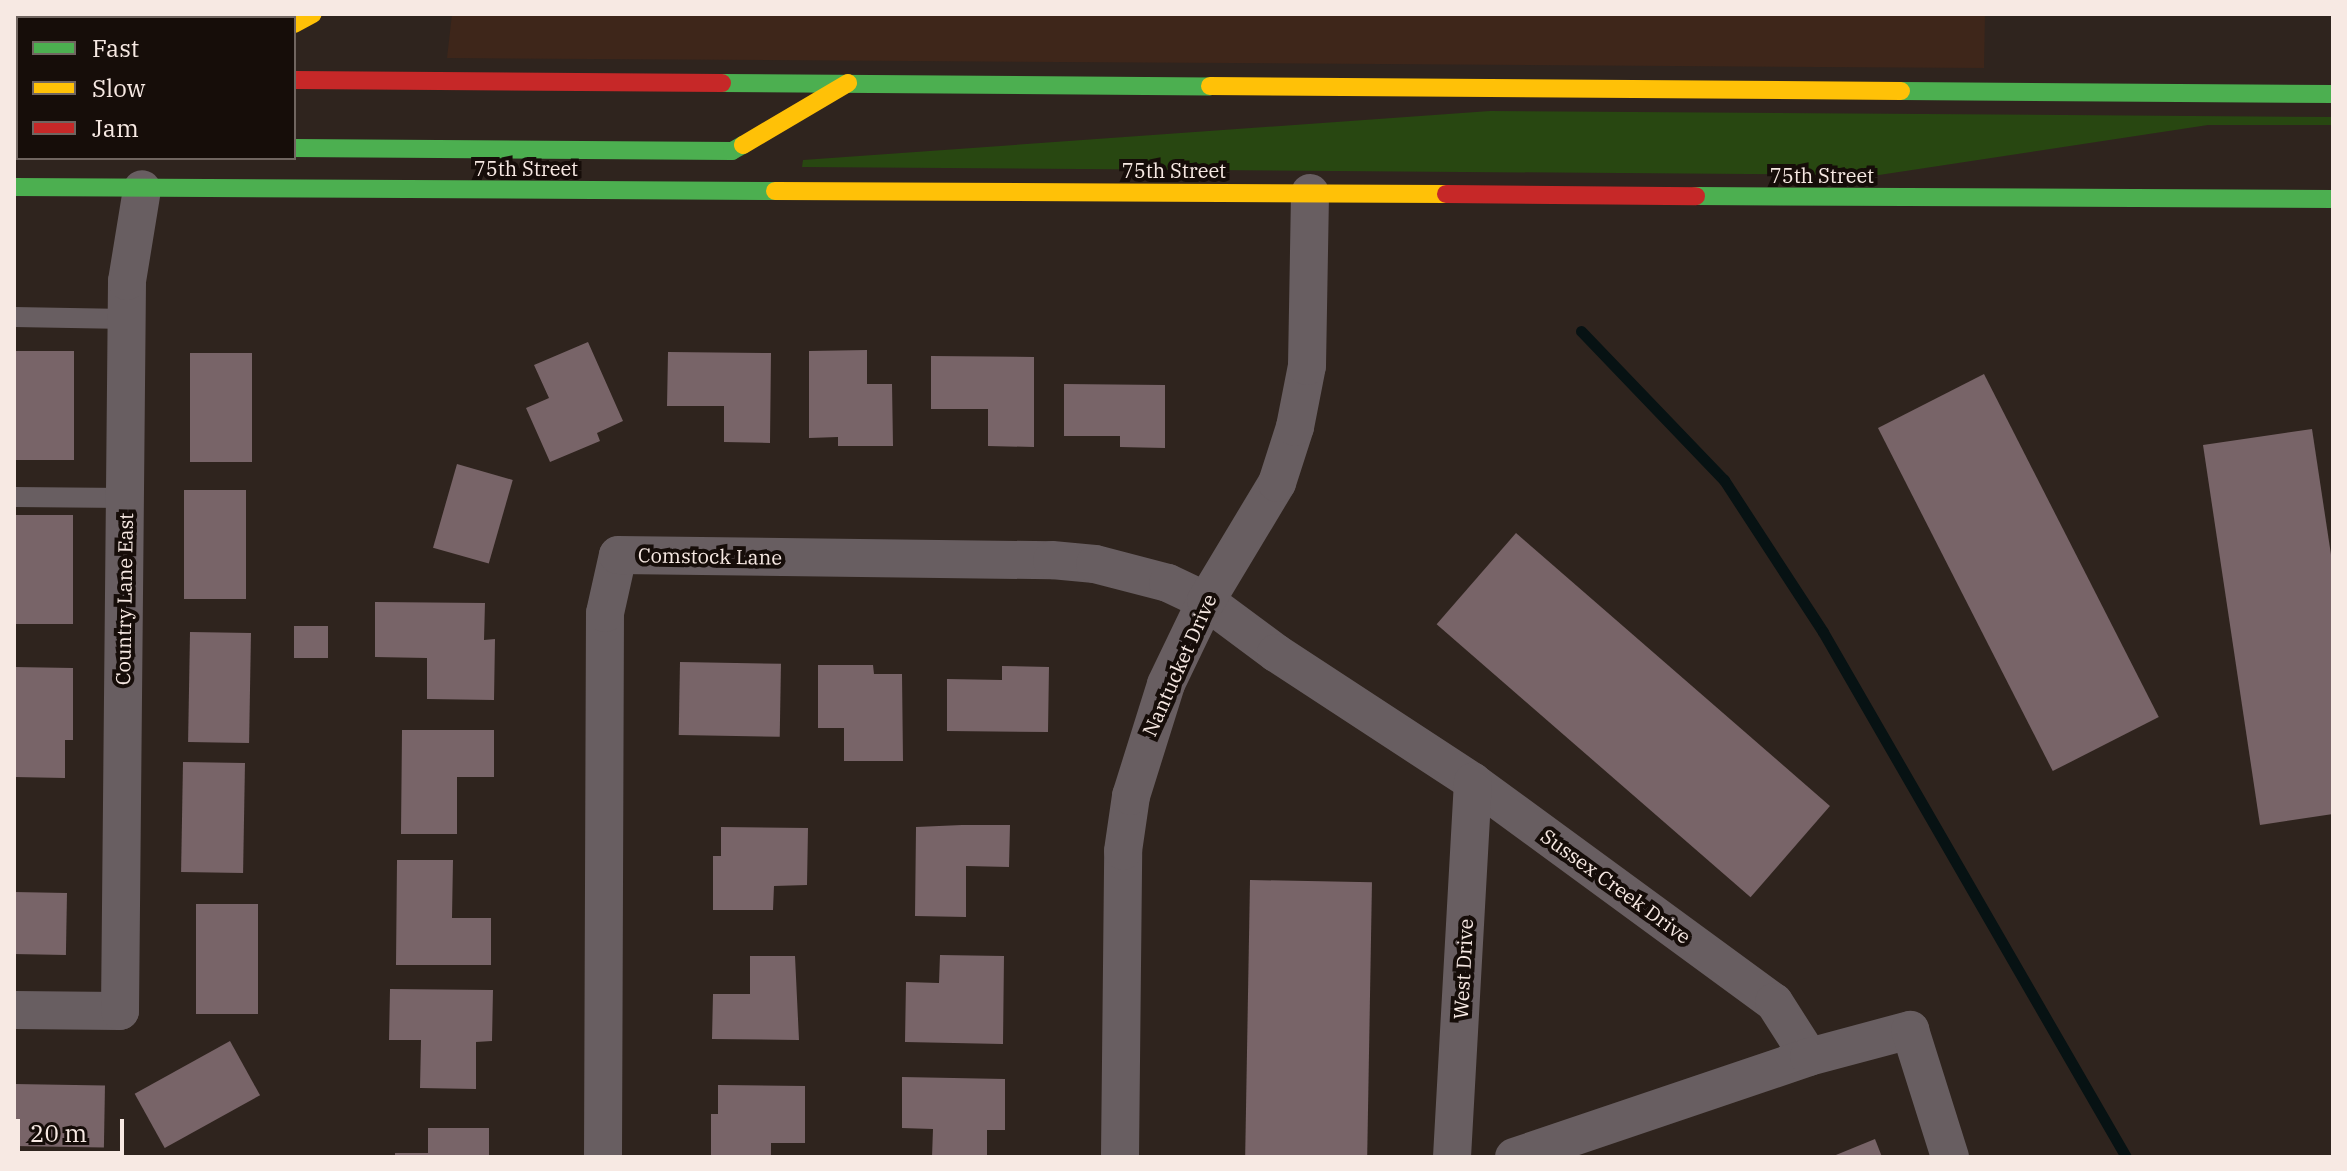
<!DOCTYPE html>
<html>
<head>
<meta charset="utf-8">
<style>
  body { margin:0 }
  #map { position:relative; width:2347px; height:1171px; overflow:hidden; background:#2f241e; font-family:"IBM Plex Serif",serif }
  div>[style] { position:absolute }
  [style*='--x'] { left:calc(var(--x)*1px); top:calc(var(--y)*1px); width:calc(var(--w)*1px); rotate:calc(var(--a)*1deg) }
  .built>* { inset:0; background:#3e261a }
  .green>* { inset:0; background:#284711 }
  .stream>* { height:11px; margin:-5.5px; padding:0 5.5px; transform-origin:5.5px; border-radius:5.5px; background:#071213 }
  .building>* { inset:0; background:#786468; transform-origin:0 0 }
  .lane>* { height:20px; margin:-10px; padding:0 10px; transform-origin:10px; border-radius:10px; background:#685e61 }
  .street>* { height:38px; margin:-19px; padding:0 19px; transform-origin:19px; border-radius:19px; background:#685e61 }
  .fast>* { height:18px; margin:-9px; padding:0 9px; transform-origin:9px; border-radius:9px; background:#4caf50 }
  .slow>* { height:18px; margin:-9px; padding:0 9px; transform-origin:9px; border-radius:9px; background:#ffc107 }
  .jam>* { height:18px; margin:-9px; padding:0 9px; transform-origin:9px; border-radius:9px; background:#c62828 }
  span { translate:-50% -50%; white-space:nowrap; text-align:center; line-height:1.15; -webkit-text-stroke:8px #160d09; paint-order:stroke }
  .street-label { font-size:20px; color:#f7e9e3 }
  .frame { position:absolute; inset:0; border:16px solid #f7e9e3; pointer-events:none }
  .legend { position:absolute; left:16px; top:16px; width:280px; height:144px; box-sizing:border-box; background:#160d09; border:2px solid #706560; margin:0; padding:10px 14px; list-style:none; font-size:24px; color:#f7e9e3 }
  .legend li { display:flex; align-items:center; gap:16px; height:40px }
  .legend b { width:40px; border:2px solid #706560 }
  .scale { position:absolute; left:16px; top:1119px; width:108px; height:36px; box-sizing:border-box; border:4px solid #f7e9e3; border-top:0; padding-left:10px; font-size:24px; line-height:28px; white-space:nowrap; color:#f7e9e3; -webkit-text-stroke:6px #160d09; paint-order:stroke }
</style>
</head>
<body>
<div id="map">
  <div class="built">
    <div style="clip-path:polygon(452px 14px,1985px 14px,1984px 68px,447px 58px)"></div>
  </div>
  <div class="green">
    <div style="clip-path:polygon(1490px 111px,2333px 117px,2333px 125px,2208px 125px,1879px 175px,802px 167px,803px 160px)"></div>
  </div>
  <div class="stream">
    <div style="--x:1581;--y:331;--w:207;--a:46.2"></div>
    <div style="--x:1724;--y:480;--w:181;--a:56.9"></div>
    <div style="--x:1823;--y:632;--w:606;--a:60.01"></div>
  </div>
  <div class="building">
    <div style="clip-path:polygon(588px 342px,623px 421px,597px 433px,600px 441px,550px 462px,526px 408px,549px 398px,534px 365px)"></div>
    <div style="clip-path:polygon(867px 350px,867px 384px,892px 384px,893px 446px,838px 446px,838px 437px,809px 438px,809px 351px)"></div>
    <div style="left:14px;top:351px;width:60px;height:109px"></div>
    <div style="clip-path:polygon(668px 352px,771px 353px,770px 443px,724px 442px,724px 406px,667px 406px)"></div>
    <div style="left:190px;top:353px;width:62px;height:109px"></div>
    <div style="clip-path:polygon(931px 356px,1034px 357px,1034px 447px,988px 446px,988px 409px,931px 409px)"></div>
    <div style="left:1984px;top:374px;width:385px;height:119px;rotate:63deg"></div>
    <div style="clip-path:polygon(1064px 384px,1165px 385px,1165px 448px,1120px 447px,1120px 436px,1064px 436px)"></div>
    <div style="clip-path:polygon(2312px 429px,2333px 568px,2333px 814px,2260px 825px,2203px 445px)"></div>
    <div style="left:457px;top:464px;width:58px;height:87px;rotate:16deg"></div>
    <div style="left:184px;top:490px;width:62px;height:109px"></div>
    <div style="left:14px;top:515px;width:59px;height:109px"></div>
    <div style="left:1516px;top:533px;width:416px;height:121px;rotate:41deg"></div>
    <div style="clip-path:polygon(375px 602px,485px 603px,484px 640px,495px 639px,494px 700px,427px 699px,427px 658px,375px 657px)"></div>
    <div style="left:294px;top:626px;width:34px;height:32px"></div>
    <div style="left:190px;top:632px;width:61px;height:110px;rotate:1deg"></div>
    <div style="left:680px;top:662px;width:101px;height:73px;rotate:1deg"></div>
    <div style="clip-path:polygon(818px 665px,873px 665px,874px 674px,902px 674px,903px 761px,844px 761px,844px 728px,818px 728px)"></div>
    <div style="clip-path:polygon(1002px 666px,1049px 667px,1048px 732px,947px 731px,947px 679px,1002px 680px)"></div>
    <div style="clip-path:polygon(14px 667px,73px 668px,73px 740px,65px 740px,65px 778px,14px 777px)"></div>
    <div style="clip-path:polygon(402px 730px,494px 730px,494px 777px,457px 777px,457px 834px,401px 834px)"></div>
    <div style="left:183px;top:762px;width:62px;height:110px;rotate:1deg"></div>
    <div style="clip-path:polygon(962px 825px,1010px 825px,1009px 867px,966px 866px,966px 917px,915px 916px,916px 827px)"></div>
    <div style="clip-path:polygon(721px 827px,808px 828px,807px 885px,774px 886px,773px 910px,713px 910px,713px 856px,721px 856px)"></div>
    <div style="clip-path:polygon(397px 860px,453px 860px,452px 918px,491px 918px,491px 965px,396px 965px)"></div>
    <div style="left:1250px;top:880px;width:122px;height:277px;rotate:1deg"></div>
    <div style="left:14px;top:892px;width:53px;height:62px;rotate:1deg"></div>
    <div style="left:196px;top:904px;width:62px;height:110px"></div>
    <div style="clip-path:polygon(940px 955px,1004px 956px,1003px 1044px,905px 1042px,906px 982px,939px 983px)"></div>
    <div style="clip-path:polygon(750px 956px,795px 956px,799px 1040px,712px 1039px,713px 994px,750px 994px)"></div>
    <div style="clip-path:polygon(390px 989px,493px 990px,492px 1041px,476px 1042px,476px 1089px,420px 1088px,421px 1040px,389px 1040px)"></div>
    <div style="left:230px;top:1041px;width:62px;height:109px;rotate:61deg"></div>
    <div style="clip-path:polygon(902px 1077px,1005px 1079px,1005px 1130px,987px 1130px,987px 1157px,932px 1157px,933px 1129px,902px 1128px)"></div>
    <div style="left:14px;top:1084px;width:91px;height:62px;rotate:1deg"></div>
    <div style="clip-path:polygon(718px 1085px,805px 1086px,805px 1143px,771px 1143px,771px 1157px,711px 1157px,711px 1114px,718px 1114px)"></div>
    <div style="clip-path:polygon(428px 1128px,489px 1128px,489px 1157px,395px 1157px,395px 1153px,428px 1153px)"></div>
    <div style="clip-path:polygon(1875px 1139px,1882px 1157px,1831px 1157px)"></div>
  </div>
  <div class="lane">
    <div style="--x:14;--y:317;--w:113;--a:1"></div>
    <div style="--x:14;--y:497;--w:111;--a:0.5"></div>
  </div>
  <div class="street">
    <div style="--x:14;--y:1010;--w:106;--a:0.5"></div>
    <div style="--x:120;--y:1011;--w:730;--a:-89.45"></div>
    <div style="--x:127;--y:281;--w:93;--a:-80.7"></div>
    <div style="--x:603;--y:1157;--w:544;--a:-89.79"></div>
    <div style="--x:605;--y:613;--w:59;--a:-77.4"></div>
    <div style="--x:618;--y:555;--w:434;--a:0.7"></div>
    <div style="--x:1052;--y:560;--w:43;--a:5.3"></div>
    <div style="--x:1095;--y:564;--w:75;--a:14.6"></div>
    <div style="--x:1168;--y:583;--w:42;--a:25.3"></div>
    <div style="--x:1206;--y:601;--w:87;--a:36.6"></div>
    <div style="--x:1276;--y:653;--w:235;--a:33.2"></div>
    <div style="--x:1473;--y:782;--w:373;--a:36.2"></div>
    <div style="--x:1774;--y:1002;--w:65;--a:57.5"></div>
    <div style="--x:1120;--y:1157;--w:306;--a:-89.4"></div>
    <div style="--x:1123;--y:851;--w:56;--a:-81.7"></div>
    <div style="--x:1131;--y:796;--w:117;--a:-72.6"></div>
    <div style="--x:1166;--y:684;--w:92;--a:-64.3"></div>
    <div style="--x:1206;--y:601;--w:138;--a:-59"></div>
    <div style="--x:1277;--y:483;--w:59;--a:-72.2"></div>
    <div style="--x:1295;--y:427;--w:62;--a:-78.9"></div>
    <div style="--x:1307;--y:366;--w:173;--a:-89"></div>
    <div style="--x:1452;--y:1157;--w:376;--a:-86.8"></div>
    <div style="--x:1514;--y:1157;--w:311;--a:-18.7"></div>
    <div style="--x:1809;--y:1057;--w:105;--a:-15"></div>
    <div style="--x:1910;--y:1030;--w:133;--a:72.5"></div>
  </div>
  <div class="fast">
    <div style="--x:14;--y:74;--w:4;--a:0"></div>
    <div style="--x:722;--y:83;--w:488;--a:0.4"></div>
    <div style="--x:1901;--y:91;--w:432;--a:0.4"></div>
    <div style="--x:294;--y:148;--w:438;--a:0.4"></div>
    <div style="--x:732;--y:151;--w:13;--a:-29"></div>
    <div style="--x:14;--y:187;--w:761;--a:0.3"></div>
    <div style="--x:1696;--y:196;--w:637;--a:0.27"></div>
  </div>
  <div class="slow">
    <div style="--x:294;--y:24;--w:21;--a:-28"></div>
    <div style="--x:1210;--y:86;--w:691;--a:0.41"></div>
    <div style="--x:14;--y:121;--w:4;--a:0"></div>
    <div style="--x:743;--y:145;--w:122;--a:-30.6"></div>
    <div style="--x:775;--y:191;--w:671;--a:0.26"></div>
  </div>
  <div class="jam">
    <div style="--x:294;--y:80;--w:428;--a:0.4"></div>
    <div style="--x:1446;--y:194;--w:250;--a:0.5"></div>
  </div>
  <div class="street-label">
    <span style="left:526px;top:168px">75th Street</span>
    <span style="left:1174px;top:170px">75th Street</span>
    <span style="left:1822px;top:175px">75th Street</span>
    <span style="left:710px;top:556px;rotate:1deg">Comstock Lane</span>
    <span style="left:124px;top:599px;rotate:-89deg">Country Lane East</span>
    <span style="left:1179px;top:665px;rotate:-66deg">Nantucket Drive</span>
    <span style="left:1616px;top:886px;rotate:36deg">Sussex Creek Drive</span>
    <span style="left:1463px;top:969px;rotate:-87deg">West Drive</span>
  </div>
  <div class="frame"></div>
  <ul class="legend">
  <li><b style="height:10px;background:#4caf50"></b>Fast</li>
  <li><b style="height:10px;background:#ffc107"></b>Slow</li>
  <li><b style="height:10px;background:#c62828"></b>Jam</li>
  </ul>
  <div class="scale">20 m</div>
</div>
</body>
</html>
